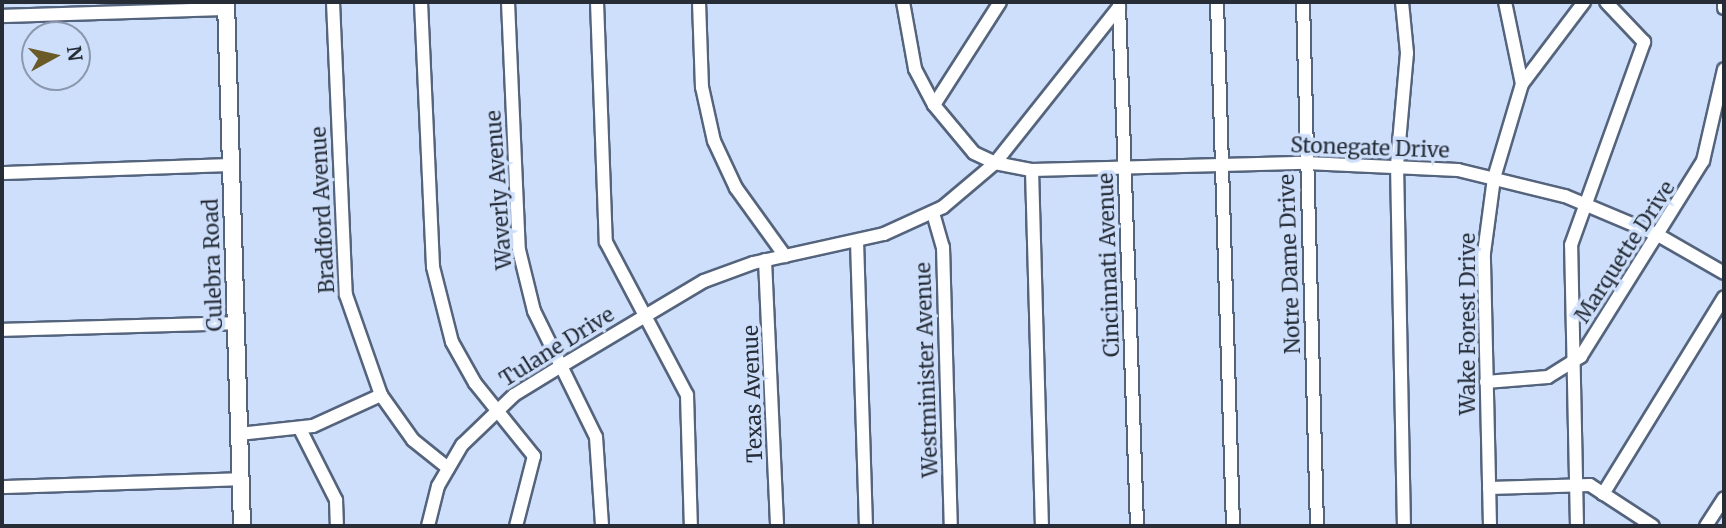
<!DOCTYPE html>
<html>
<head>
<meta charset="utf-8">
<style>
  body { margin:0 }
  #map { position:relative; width:1726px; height:528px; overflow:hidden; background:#cedffc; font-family:Merriweather,serif }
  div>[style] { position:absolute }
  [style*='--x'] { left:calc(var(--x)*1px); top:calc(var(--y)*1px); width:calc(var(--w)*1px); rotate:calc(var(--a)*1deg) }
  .roads { filter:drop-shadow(2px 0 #55647d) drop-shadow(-2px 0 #55647d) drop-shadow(0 2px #55647d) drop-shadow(0 -2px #55647d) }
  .minor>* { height:12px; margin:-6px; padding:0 6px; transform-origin:6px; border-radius:6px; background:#fff }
  .major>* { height:16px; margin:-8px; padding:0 8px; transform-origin:8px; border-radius:8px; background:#fff }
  span { translate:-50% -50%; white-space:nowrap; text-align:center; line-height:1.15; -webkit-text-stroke:7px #cedffc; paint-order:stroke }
  .street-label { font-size:21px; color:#262d37 }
  .frame { position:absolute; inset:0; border:4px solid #262d37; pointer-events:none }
  .north { position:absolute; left:21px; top:21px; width:70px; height:70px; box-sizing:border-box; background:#cedffc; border:2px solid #8b98ad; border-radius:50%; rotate:82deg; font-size:19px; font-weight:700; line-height:28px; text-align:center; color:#262d37 }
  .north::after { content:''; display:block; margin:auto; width:24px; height:32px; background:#6a5a28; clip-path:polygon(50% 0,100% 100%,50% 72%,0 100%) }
</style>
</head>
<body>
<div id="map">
  <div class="roads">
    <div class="minor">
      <div style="--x:333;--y:2;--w:293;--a:87.5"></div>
      <div style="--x:346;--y:295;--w:106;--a:70.7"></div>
      <div style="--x:381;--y:395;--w:55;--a:54.6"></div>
      <div style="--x:413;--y:440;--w:45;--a:38.7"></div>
      <div style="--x:421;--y:2;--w:265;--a:87.4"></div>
      <div style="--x:433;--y:267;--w:77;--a:75.8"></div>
      <div style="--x:452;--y:342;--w:47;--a:60.7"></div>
      <div style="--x:475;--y:383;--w:94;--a:51.1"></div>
      <div style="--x:534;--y:456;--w:72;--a:104.4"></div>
      <div style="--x:508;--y:2;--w:248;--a:87.5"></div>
      <div style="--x:519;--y:250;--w:63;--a:76.2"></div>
      <div style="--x:534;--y:311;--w:140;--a:63.8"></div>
      <div style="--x:596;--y:437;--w:89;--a:86.1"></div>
      <div style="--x:597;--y:2;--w:240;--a:87.9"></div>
      <div style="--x:606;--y:242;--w:173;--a:62.1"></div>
      <div style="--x:687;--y:395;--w:131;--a:88.3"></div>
      <div style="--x:699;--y:2;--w:85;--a:88"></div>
      <div style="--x:702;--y:87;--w:55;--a:77.5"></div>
      <div style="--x:714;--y:141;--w:52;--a:64.9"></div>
      <div style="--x:736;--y:188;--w:84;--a:54.2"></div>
      <div style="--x:903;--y:2;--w:68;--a:79.8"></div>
      <div style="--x:915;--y:69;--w:41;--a:62.2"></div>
      <div style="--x:934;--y:105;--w:62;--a:50.2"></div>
      <div style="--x:974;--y:153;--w:23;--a:25"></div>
      <div style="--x:995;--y:163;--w:38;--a:11"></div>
      <div style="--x:1032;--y:170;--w:274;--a:-1.5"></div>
      <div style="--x:1306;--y:163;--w:152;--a:2.6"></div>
      <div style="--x:1458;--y:170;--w:110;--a:13.7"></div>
      <div style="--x:1565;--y:196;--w:101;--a:22.8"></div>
      <div style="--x:1658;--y:235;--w:76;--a:29.9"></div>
      <div style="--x:1217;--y:2;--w:524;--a:88.25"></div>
      <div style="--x:1303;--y:2;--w:524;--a:88.47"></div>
      <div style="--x:1402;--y:2;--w:51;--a:84.4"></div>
      <div style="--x:1407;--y:53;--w:111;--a:95.1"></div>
      <div style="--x:1397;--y:164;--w:362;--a:88.9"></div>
      <div style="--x:1724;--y:2;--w:6;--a:90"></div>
      <div style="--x:1119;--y:5;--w:521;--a:88.02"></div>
      <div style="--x:2;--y:16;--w:224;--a:-1.8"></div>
      <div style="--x:1522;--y:84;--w:103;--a:-52.9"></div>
      <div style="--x:934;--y:105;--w:122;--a:-57.3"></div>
      <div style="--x:1032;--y:170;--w:356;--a:88.4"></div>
      <div style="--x:2;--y:173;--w:229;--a:-2"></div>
      <div style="--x:933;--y:213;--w:35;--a:74"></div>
      <div style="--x:943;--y:247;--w:279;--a:88.4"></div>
      <div style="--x:857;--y:241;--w:285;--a:88.2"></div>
      <div style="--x:765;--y:260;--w:266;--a:87.4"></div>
      <div style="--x:2;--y:330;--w:234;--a:-1.7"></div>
      <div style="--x:1486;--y:382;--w:62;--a:-4.6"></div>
      <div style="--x:1548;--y:377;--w:39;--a:-32"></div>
      <div style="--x:1581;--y:356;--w:230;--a:-58"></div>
      <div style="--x:1703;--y:161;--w:94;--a:-77.1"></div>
      <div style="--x:300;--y:429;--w:80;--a:63.1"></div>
      <div style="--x:336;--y:500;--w:26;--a:88"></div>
      <div style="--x:239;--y:434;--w:74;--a:-6.2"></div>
      <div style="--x:313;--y:426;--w:75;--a:-24.5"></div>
      <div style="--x:2;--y:487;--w:238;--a:-1.9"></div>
      <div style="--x:1489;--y:488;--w:101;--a:-1.7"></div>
      <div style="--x:1590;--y:485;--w:75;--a:33.1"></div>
      <div style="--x:1603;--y:494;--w:231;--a:-58.4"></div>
      <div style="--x:428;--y:526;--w:41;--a:-76"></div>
      <div style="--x:438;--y:486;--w:48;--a:-59.7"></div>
      <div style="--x:462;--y:445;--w:72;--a:-43.9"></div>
      <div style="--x:514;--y:395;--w:57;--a:-31.5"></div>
      <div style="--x:563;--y:365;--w:164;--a:-30.8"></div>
      <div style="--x:704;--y:281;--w:52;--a:-20.2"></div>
      <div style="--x:753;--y:263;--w:134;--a:-12.5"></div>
      <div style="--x:884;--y:234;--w:65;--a:-24.6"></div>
      <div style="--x:943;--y:207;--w:68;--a:-40.2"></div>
      <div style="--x:995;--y:163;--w:199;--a:-51.5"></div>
      <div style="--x:1490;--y:526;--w:273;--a:-91.3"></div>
      <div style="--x:1484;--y:253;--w:76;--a:-82.4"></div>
      <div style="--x:1494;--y:178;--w:98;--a:-73.4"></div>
      <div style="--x:1522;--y:84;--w:84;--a:-101.7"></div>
      <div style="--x:1577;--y:526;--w:281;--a:-91.2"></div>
      <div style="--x:1571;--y:245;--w:216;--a:-70.2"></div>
      <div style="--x:1644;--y:42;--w:55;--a:-133.5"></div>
      <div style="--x:1706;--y:526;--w:33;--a:-57"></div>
    </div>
    <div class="major">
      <div style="--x:226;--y:2;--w:524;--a:88.25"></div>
    </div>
  </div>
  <div class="street-label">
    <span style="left:1370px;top:148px;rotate:2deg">Stonegate Drive</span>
    <span style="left:499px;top:190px;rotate:-94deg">Waverly Avenue</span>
    <span style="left:323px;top:210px;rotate:-93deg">Bradford Avenue</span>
    <span style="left:1625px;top:252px;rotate:-57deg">Marquette Drive</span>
    <span style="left:1290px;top:264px;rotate:-92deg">Notre Dame Drive</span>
    <span style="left:213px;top:265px;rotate:-92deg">Culebra Road</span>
    <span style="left:1109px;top:265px;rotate:-92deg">Cincinnati Avenue</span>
    <span style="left:1468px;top:324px;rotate:-90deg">Wake Forest Drive</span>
    <span style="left:557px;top:347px;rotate:-32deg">Tulane Drive</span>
    <span style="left:927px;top:370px;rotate:-92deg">Westminister Avenue</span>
    <span style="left:753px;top:394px;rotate:-92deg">Texas Avenue</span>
  </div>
  <div class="frame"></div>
  <div class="north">N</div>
</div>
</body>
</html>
